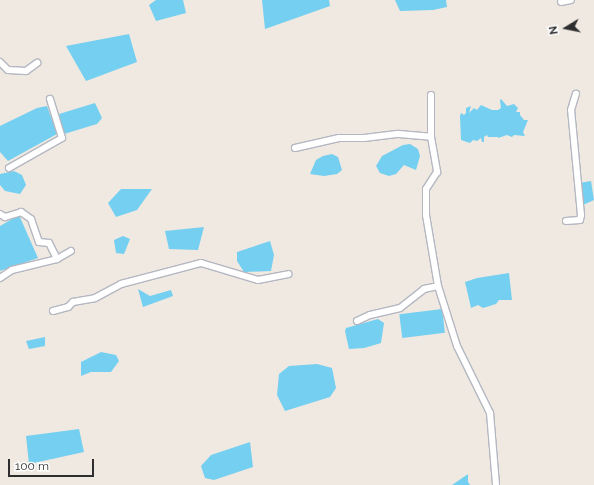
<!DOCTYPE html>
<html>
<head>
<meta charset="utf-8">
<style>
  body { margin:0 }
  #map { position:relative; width:594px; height:485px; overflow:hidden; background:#efe9e1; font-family:Raleway,sans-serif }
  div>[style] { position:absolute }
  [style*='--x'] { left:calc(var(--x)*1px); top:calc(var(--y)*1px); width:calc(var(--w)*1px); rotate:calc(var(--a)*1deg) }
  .water>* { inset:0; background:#75cff0; transform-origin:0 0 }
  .roads { filter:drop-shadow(1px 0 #b4b7c1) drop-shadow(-1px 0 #b4b7c1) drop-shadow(0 1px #b4b7c1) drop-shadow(0 -1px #b4b7c1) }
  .minor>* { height:6px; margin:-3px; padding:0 3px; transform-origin:3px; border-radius:3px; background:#fff }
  span { translate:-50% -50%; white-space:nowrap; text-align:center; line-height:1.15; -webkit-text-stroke:3.5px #fff; paint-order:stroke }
  .north { position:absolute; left:546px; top:8px; width:40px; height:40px; -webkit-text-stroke:3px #fff; paint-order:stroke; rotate:260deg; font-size:11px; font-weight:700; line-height:16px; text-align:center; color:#2e2e2e }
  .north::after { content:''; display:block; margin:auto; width:14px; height:18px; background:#2e2e2e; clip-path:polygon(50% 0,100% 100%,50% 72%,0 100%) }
  .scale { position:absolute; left:8px; top:459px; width:86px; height:18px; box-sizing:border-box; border:2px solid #2e2e2e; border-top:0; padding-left:5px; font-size:12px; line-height:14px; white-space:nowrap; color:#2e2e2e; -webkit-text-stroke:3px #fff; paint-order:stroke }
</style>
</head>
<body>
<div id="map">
  <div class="water">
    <div style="clip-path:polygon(156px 0,183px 0,186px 13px,156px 21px,149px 5px)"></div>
    <div style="clip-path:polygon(262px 0,329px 0,330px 6px,265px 29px)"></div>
    <div style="clip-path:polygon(395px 0,446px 0,447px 7px,433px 10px,400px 11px)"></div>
    <div style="clip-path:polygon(129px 34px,137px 62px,86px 81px,66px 46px)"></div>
    <div style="clip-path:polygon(501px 99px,507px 106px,514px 104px,518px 108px,516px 112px,520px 112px,520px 115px,524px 120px,528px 120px,523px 132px,525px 136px,514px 135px,512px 137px,507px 135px,498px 138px,498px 137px,488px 137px,487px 135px,484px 137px,484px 142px,482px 142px,481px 138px,477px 141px,473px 140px,470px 143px,461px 140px,460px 116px,461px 113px,464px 115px,466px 113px,466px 108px,471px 106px,469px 113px,474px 108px,477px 110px,481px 105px,492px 110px,498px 110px,501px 108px,500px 100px)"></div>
    <div style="clip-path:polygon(95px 103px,102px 118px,97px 124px,64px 134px,59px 114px)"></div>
    <div style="clip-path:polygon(47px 106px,57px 134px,8px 161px,0 152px,0 126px,37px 108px)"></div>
    <div style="clip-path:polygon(410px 144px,418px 149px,420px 156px,416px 170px,404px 165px,396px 174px,389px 176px,380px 173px,376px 166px,382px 156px,403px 145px)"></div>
    <div style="clip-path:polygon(332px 154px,338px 157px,342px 170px,337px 174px,324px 176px,310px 174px,316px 160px,323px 156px)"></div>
    <div style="clip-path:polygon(14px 171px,22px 175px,26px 185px,20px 194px,5px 191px,0 185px,0 174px)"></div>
    <div style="clip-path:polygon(591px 181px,594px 200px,583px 205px,579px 183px)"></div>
    <div style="clip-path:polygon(121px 189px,152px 189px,137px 210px,116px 217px,108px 203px)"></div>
    <div style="clip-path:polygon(19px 215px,38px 258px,0 271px,0 226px)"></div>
    <div style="clip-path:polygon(204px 227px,198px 250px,169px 249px,165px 231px)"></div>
    <div style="clip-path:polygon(123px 236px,130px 239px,124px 254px,116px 253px,114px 240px)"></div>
    <div style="clip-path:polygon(270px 241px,274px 255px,271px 271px,244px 272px,237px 261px,237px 252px)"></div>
    <div style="clip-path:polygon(509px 273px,512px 300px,499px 300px,496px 304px,483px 308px,478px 305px,471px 308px,465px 282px,477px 278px)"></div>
    <div style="clip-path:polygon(138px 289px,150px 296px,171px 290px,173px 296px,143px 307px)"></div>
    <div style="left:442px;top:309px;width:24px;height:43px;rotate:83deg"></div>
    <div style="clip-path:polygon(378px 319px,384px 323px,381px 343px,364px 348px,349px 349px,345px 331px,346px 328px)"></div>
    <div style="clip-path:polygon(45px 337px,45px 346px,29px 349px,26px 341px)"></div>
    <div style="clip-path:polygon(101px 352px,116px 355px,119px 361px,111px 372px,91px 372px,81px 376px,81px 362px)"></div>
    <div style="clip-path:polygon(317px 364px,332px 368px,336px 388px,330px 397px,285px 411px,277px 395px,279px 374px,289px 366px)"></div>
    <div style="clip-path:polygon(79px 429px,84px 452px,29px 464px,26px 436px)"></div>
    <div style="clip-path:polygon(250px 442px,253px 467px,214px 480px,205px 478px,201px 466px,211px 455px)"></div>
    <div style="clip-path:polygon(468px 474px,468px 482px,470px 485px,452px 485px)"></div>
  </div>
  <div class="roads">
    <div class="minor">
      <div style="--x:561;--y:2;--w:10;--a:-11"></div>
      <div style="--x:0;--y:62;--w:11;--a:45"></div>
      <div style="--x:8;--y:70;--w:18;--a:3"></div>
      <div style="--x:26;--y:71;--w:14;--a:-36"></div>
      <div style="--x:431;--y:95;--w:42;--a:90"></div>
      <div style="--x:431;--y:137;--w:36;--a:80"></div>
      <div style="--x:437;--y:172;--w:20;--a:123"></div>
      <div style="--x:426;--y:189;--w:26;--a:90"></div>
      <div style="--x:426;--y:215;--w:72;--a:80.4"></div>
      <div style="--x:438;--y:286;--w:63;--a:72.4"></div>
      <div style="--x:457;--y:346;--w:75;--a:63.8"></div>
      <div style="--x:490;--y:413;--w:72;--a:85.2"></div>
      <div style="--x:295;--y:148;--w:45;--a:-12.8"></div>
      <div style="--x:339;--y:138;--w:25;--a:0"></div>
      <div style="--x:364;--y:138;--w:35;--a:-7"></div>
      <div style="--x:399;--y:134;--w:32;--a:5"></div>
      <div style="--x:9;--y:168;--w:61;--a:-29.5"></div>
      <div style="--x:62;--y:138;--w:41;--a:-107.1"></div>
      <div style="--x:0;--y:214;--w:6;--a:31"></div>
      <div style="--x:5;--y:217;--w:17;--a:-17"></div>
      <div style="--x:21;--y:212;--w:12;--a:35"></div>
      <div style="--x:31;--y:219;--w:24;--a:71"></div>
      <div style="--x:39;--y:242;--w:10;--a:6"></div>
      <div style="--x:49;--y:243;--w:18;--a:63"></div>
      <div style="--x:566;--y:221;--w:14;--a:-4"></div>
      <div style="--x:580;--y:220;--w:5;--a:-79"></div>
      <div style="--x:581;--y:215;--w:105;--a:-95.4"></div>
      <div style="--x:571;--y:110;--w:17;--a:-73"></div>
      <div style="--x:0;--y:278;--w:14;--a:-34"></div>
      <div style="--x:12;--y:270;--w:46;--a:-13.7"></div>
      <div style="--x:57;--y:259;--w:16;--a:-30"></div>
      <div style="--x:53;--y:311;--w:16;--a:-15"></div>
      <div style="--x:68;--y:307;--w:7;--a:-45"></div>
      <div style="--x:73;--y:302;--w:22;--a:-10"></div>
      <div style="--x:95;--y:298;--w:30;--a:-28"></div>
      <div style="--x:121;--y:284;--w:83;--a:-14.7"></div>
      <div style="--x:201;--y:263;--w:59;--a:16.6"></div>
      <div style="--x:258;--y:280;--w:31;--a:-11"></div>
      <div style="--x:357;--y:321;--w:14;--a:-25"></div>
      <div style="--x:370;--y:315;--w:31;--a:-13"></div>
      <div style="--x:400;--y:308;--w:31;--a:-38"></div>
      <div style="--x:424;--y:289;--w:14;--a:-12"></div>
    </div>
  </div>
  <div class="north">N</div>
  <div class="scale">100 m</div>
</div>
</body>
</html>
